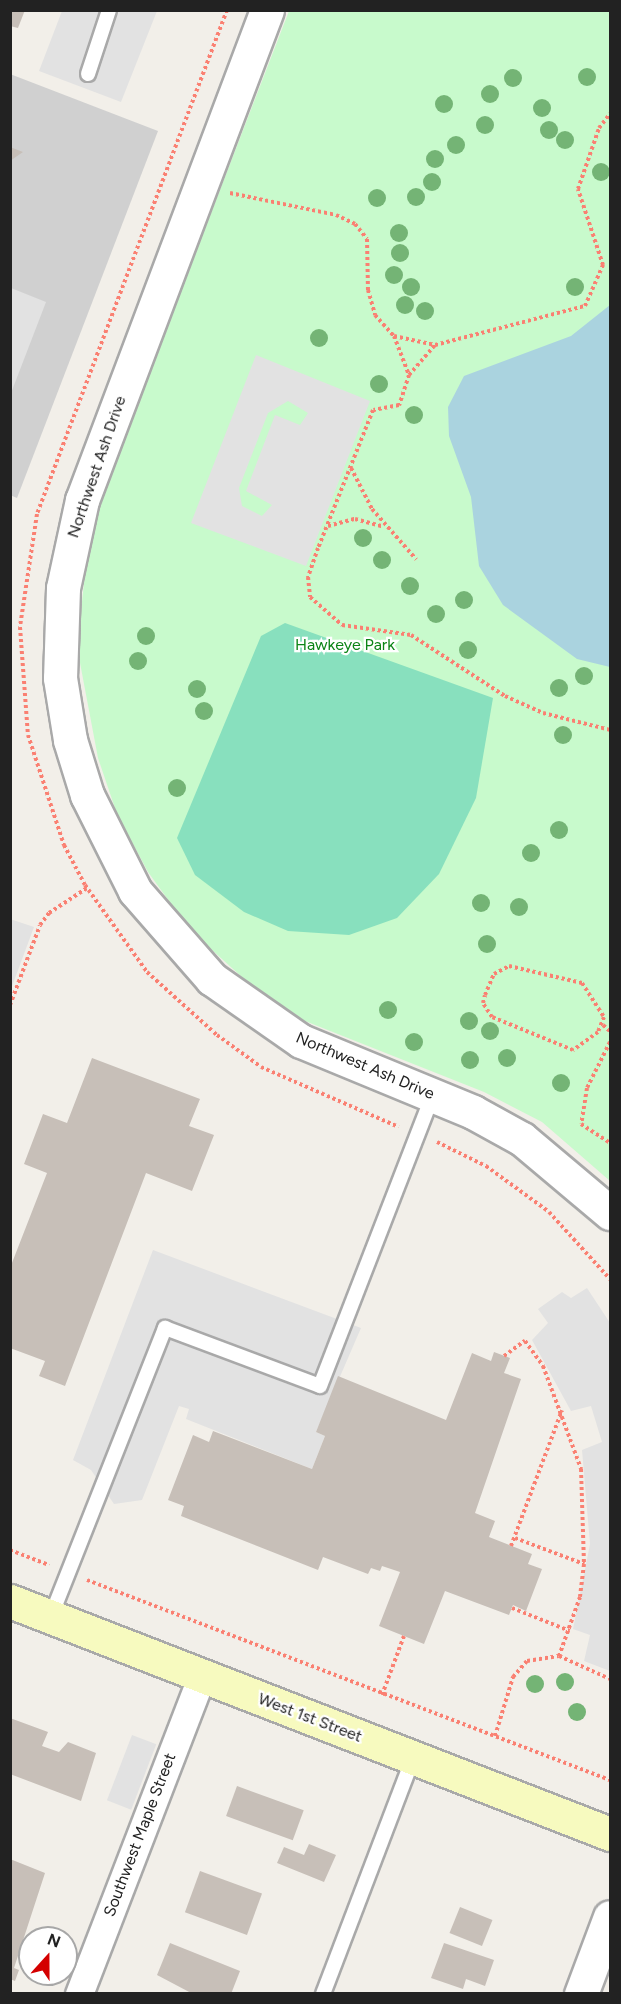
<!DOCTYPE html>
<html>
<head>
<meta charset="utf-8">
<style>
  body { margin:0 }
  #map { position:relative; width:621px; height:2004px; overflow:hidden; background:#f2efe9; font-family:Figtree,sans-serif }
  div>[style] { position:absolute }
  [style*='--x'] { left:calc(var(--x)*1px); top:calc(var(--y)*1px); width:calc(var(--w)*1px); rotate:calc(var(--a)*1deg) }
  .religious>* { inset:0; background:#d0d0d0 }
  .park>* { inset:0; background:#c8facc }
  .pitch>* { inset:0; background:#88e0be }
  .parking>* { inset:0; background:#e2e2e2; transform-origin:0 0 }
  .water>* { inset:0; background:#aad3df }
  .building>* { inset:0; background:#c7bfb8; transform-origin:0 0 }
  .path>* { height:4px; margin-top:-2px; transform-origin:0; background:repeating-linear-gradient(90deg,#fa8072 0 3px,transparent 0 6px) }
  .roads { filter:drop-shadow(2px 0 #a9a9a9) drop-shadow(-2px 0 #a9a9a9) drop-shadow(0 2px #a9a9a9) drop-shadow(0 -2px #a9a9a9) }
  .service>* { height:14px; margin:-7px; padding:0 7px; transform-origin:7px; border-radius:7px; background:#fff }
  .minor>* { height:27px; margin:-13.5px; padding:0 13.5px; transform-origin:13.5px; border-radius:13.5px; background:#fff }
  .tertiary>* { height:33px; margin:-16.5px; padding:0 16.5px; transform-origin:16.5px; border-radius:16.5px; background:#fff }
  .secondary>* { height:33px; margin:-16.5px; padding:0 16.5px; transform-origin:16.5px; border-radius:16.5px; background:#f7fabf }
  .trees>* { width:18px; height:18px; margin:-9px; border-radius:50%; background:#74b475 }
  span { translate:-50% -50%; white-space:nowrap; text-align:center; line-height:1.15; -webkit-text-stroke:4.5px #fff; paint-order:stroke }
  .street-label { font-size:16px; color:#222 }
  .park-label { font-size:16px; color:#0c8416 }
  .frame { position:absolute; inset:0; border:12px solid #222; pointer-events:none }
  .north { position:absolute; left:18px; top:1926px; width:60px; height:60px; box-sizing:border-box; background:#fff; border:2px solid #a7a7a7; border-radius:50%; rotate:21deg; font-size:16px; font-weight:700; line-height:24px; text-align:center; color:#222 }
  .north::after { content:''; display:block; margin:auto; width:21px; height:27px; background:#d40000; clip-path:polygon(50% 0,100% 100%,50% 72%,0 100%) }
</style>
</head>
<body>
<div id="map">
  <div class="religious">
    <div style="clip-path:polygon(10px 74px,158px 131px,17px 498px,10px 495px)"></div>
  </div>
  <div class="park">
    <div style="clip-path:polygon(289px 11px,610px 11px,610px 1181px,542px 1122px,484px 1092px,300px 1019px,243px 978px,190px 930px,148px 872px,117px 814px,98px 758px,77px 647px,87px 556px,105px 488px)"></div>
  </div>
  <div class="pitch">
    <div style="clip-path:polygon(285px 623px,493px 698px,476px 798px,439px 874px,397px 918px,349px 935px,288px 931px,244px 912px,195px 875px,177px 838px,261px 636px)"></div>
  </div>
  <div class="parking">
    <div style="clip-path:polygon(62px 11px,157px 11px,121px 102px,39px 71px)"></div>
    <div style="clip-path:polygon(11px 288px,46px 302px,11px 393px)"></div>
    <div style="clip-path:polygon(evenodd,256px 355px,370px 401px,306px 566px,191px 523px,256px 355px,288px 401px,308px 413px,300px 425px,275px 415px,246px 491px,272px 505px,262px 516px,242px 506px,239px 488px,268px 413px,288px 401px)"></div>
    <div style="clip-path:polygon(10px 919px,34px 927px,11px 989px,10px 989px)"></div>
    <div style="clip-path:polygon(153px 1250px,361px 1328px,316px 1432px,325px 1436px,312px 1469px,186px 1419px,189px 1409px,179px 1406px,142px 1500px,114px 1504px,91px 1470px,73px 1460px)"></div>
    <div style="clip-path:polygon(587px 1288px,610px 1323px,610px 1671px,584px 1661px,590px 1635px,573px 1629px,590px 1544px,582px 1450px,602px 1442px,591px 1406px,571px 1411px,532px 1340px,548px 1323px,538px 1309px,562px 1292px,571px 1298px)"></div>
    <div style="left:132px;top:1735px;width:26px;height:70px;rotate:21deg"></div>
  </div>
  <div class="water">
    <div style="clip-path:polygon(610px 305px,610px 667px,577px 659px,503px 605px,479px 566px,471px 497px,449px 436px,448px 407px,464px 376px,571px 336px)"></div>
  </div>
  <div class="building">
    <div style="clip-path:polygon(10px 10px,25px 10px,18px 28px,10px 26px)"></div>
    <div style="clip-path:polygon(10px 147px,23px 152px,10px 161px)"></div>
    <div style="clip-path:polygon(92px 1058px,200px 1099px,189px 1126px,214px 1135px,192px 1191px,146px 1173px,65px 1386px,39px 1376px,45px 1361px,10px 1348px,10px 1268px,47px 1173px,24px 1164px,43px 1114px,67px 1123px)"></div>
    <div style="clip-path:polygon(494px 1352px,510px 1358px,504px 1373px,521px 1379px,475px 1513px,495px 1521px,489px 1537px,532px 1554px,528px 1564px,542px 1569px,526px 1611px,513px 1605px,509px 1615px,445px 1591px,424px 1644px,379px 1626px,400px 1572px,382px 1566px,380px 1571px,371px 1568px,368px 1574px,323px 1557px,318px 1570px,181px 1516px,184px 1506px,168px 1500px,193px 1435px,209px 1442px,213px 1431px,312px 1469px,325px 1436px,316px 1432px,338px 1376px,446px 1420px,472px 1353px,491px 1361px)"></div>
    <div style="clip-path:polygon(10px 1718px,48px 1732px,42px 1746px,59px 1752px,68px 1742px,96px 1753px,81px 1801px,10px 1774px)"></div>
    <div style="left:237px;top:1786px;width:71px;height:32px;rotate:20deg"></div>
    <div style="clip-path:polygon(309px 1844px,336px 1855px,324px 1882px,277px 1863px,284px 1847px,304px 1855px)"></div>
    <div style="clip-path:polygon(10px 1859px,45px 1873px,14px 1968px,19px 1970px,15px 1981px,10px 1979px)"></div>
    <div style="left:200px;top:1871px;width:66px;height:44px;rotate:20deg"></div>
    <div style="left:460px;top:1907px;width:35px;height:28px;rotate:22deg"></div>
    <div style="clip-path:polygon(170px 1943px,240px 1971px,231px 1994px,193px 1994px,157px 1975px)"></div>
    <div style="clip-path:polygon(444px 1943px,494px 1960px,485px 1986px,466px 1979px,463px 1989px,431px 1978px)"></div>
  </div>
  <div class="path">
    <div style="--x:227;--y:10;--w:539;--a:110.66"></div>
    <div style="--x:37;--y:514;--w:114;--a:98.6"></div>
    <div style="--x:20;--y:627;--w:108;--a:85.8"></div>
    <div style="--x:28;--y:735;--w:116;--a:71.9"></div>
    <div style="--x:64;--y:845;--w:45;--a:62.3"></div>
    <div style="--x:85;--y:885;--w:107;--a:54.5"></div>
    <div style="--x:147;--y:972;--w:94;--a:42"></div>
    <div style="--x:217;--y:1035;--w:54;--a:36"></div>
    <div style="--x:261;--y:1067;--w:150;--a:23.5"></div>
    <div style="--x:230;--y:193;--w:108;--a:11.7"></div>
    <div style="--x:336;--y:215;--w:21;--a:25"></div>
    <div style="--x:355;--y:224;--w:19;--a:51"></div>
    <div style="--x:367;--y:239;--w:51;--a:88.9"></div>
    <div style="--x:368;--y:290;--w:26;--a:74"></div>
    <div style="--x:375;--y:315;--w:28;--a:48"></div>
    <div style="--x:394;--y:336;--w:42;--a:69"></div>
    <div style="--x:409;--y:375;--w:32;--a:108"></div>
    <div style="--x:399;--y:405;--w:26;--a:169"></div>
    <div style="--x:373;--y:410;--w:149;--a:111.7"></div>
    <div style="--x:318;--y:548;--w:31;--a:109"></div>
    <div style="--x:308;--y:577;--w:20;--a:84"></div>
    <div style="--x:310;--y:597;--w:43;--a:41.2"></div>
    <div style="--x:342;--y:625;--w:70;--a:8.2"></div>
    <div style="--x:411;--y:635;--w:112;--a:33"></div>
    <div style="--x:505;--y:696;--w:42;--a:24.1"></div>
    <div style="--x:543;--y:713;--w:69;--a:14.2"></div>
    <div style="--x:394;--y:336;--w:42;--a:12.4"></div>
    <div style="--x:435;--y:345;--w:155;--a:-14.6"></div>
    <div style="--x:585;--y:306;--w:45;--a:-66.3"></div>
    <div style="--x:603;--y:265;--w:80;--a:-108.2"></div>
    <div style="--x:578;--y:189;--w:65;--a:-71"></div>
    <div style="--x:599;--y:128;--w:18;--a:-52"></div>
    <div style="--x:409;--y:375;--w:40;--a:-49"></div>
    <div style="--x:351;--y:468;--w:46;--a:62.9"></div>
    <div style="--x:372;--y:509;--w:67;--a:48.7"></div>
    <div style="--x:328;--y:526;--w:28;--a:-15"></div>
    <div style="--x:355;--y:519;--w:30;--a:15"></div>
    <div style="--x:509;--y:966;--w:75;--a:13.1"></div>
    <div style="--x:582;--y:983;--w:40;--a:57.1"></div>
    <div style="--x:604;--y:1017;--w:16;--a:112"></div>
    <div style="--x:598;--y:1032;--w:31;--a:144"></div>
    <div style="--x:573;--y:1050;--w:87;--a:-157.8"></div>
    <div style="--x:492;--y:1017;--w:17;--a:-123"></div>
    <div style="--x:483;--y:1003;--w:8;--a:-76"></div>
    <div style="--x:485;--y:995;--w:23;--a:-67"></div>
    <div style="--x:494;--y:974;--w:17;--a:-28"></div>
    <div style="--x:10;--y:1005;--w:85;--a:-69.4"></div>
    <div style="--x:40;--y:925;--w:15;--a:-53"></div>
    <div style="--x:49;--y:913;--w:45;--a:-33.3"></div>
    <div style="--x:603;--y:1025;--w:9;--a:41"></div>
    <div style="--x:610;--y:1042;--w:51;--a:116.6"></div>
    <div style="--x:587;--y:1088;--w:36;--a:99"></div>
    <div style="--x:581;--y:1124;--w:35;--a:33"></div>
    <div style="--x:437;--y:1142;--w:55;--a:26.1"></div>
    <div style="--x:486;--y:1166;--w:78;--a:36.1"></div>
    <div style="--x:549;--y:1212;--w:91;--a:47.7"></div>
    <div style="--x:504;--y:1356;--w:26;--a:-36"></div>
    <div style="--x:525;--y:1341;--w:31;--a:54"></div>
    <div style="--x:543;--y:1366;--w:110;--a:69.7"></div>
    <div style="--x:581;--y:1469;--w:95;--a:88.2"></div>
    <div style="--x:584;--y:1564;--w:33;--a:97"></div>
    <div style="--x:580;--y:1597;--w:63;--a:109.6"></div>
    <div style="--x:515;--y:1538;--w:74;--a:20.6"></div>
    <div style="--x:511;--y:1546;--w:145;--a:-69.4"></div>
    <div style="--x:10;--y:1550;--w:42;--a:21"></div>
    <div style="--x:87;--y:1580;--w:560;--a:20.93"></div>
    <div style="--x:512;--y:1608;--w:62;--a:21.6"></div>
    <div style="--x:382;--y:1695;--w:63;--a:-69.6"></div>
    <div style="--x:495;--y:1736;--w:62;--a:-73"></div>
    <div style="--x:513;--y:1677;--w:21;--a:-49"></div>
    <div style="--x:527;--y:1661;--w:32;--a:-9"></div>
    <div style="--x:559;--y:1656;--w:56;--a:24.3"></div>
  </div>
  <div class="roads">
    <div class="service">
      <div style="--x:88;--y:74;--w:67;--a:-71.8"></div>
      <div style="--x:51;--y:1616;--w:310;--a:-68.4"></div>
      <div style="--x:165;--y:1328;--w:165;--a:20.5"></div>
      <div style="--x:320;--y:1386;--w:312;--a:-68.8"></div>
      <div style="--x:323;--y:1994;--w:253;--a:-69.1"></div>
    </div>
    <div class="minor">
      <div style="--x:79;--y:1994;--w:341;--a:-68.9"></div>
    </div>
    <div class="tertiary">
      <div style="--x:267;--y:10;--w:524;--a:110.68"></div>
      <div style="--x:82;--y:500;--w:90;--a:102.2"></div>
      <div style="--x:63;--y:588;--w:90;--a:91.9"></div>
      <div style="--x:60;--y:678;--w:63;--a:80.8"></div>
      <div style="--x:70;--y:740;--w:58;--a:72.8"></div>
      <div style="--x:87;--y:795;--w:107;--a:63.4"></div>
      <div style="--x:135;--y:891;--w:117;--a:48.8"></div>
      <div style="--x:212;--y:979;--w:108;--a:34.9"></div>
      <div style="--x:301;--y:1041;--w:186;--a:22.4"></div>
      <div style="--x:473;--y:1112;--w:56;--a:28.9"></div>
      <div style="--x:522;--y:1139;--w:115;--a:40.1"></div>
      <div style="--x:581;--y:1994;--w:82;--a:-69.4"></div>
    </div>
    <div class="secondary">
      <div style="--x:10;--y:1601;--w:644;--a:21.22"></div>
    </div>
  </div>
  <div class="trees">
    <div style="left:587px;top:77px"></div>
    <div style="left:513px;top:78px"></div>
    <div style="left:490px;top:94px"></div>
    <div style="left:444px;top:104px"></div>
    <div style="left:542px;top:108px"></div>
    <div style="left:485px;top:125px"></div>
    <div style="left:549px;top:130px"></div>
    <div style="left:565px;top:140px"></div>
    <div style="left:456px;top:145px"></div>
    <div style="left:435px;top:159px"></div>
    <div style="left:601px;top:172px"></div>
    <div style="left:432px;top:182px"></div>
    <div style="left:416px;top:197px"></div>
    <div style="left:377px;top:198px"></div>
    <div style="left:399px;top:233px"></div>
    <div style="left:400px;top:253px"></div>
    <div style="left:394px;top:275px"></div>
    <div style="left:411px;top:287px"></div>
    <div style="left:575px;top:287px"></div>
    <div style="left:405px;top:305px"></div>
    <div style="left:425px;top:311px"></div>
    <div style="left:319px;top:338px"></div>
    <div style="left:379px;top:384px"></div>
    <div style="left:414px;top:415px"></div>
    <div style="left:363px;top:538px"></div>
    <div style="left:382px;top:560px"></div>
    <div style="left:410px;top:586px"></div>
    <div style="left:464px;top:600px"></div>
    <div style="left:436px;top:614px"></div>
    <div style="left:146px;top:636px"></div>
    <div style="left:468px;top:650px"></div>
    <div style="left:138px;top:661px"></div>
    <div style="left:584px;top:676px"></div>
    <div style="left:559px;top:688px"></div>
    <div style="left:197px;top:689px"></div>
    <div style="left:204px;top:711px"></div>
    <div style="left:563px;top:735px"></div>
    <div style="left:177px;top:788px"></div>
    <div style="left:559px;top:830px"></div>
    <div style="left:531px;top:853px"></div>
    <div style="left:481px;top:903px"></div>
    <div style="left:519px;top:907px"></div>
    <div style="left:487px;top:944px"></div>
    <div style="left:388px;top:1010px"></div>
    <div style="left:469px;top:1021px"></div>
    <div style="left:490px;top:1031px"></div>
    <div style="left:414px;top:1042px"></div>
    <div style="left:507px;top:1058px"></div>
    <div style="left:470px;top:1060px"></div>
    <div style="left:561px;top:1083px"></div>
    <div style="left:565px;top:1682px"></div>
    <div style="left:535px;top:1684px"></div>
    <div style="left:577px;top:1712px"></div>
  </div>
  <div class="street-label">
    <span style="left:97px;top:467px;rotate:-71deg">Northwest Ash Drive</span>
    <span style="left:365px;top:1066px;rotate:23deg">Northwest Ash Drive</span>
    <span style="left:310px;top:1718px;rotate:21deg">West 1st Street</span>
    <span style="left:140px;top:1835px;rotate:-69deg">Southwest Maple Street</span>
  </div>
  <div class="park-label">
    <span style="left:345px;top:645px">Hawkeye Park</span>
  </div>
  <div class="frame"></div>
  <div class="north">N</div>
</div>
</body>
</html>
